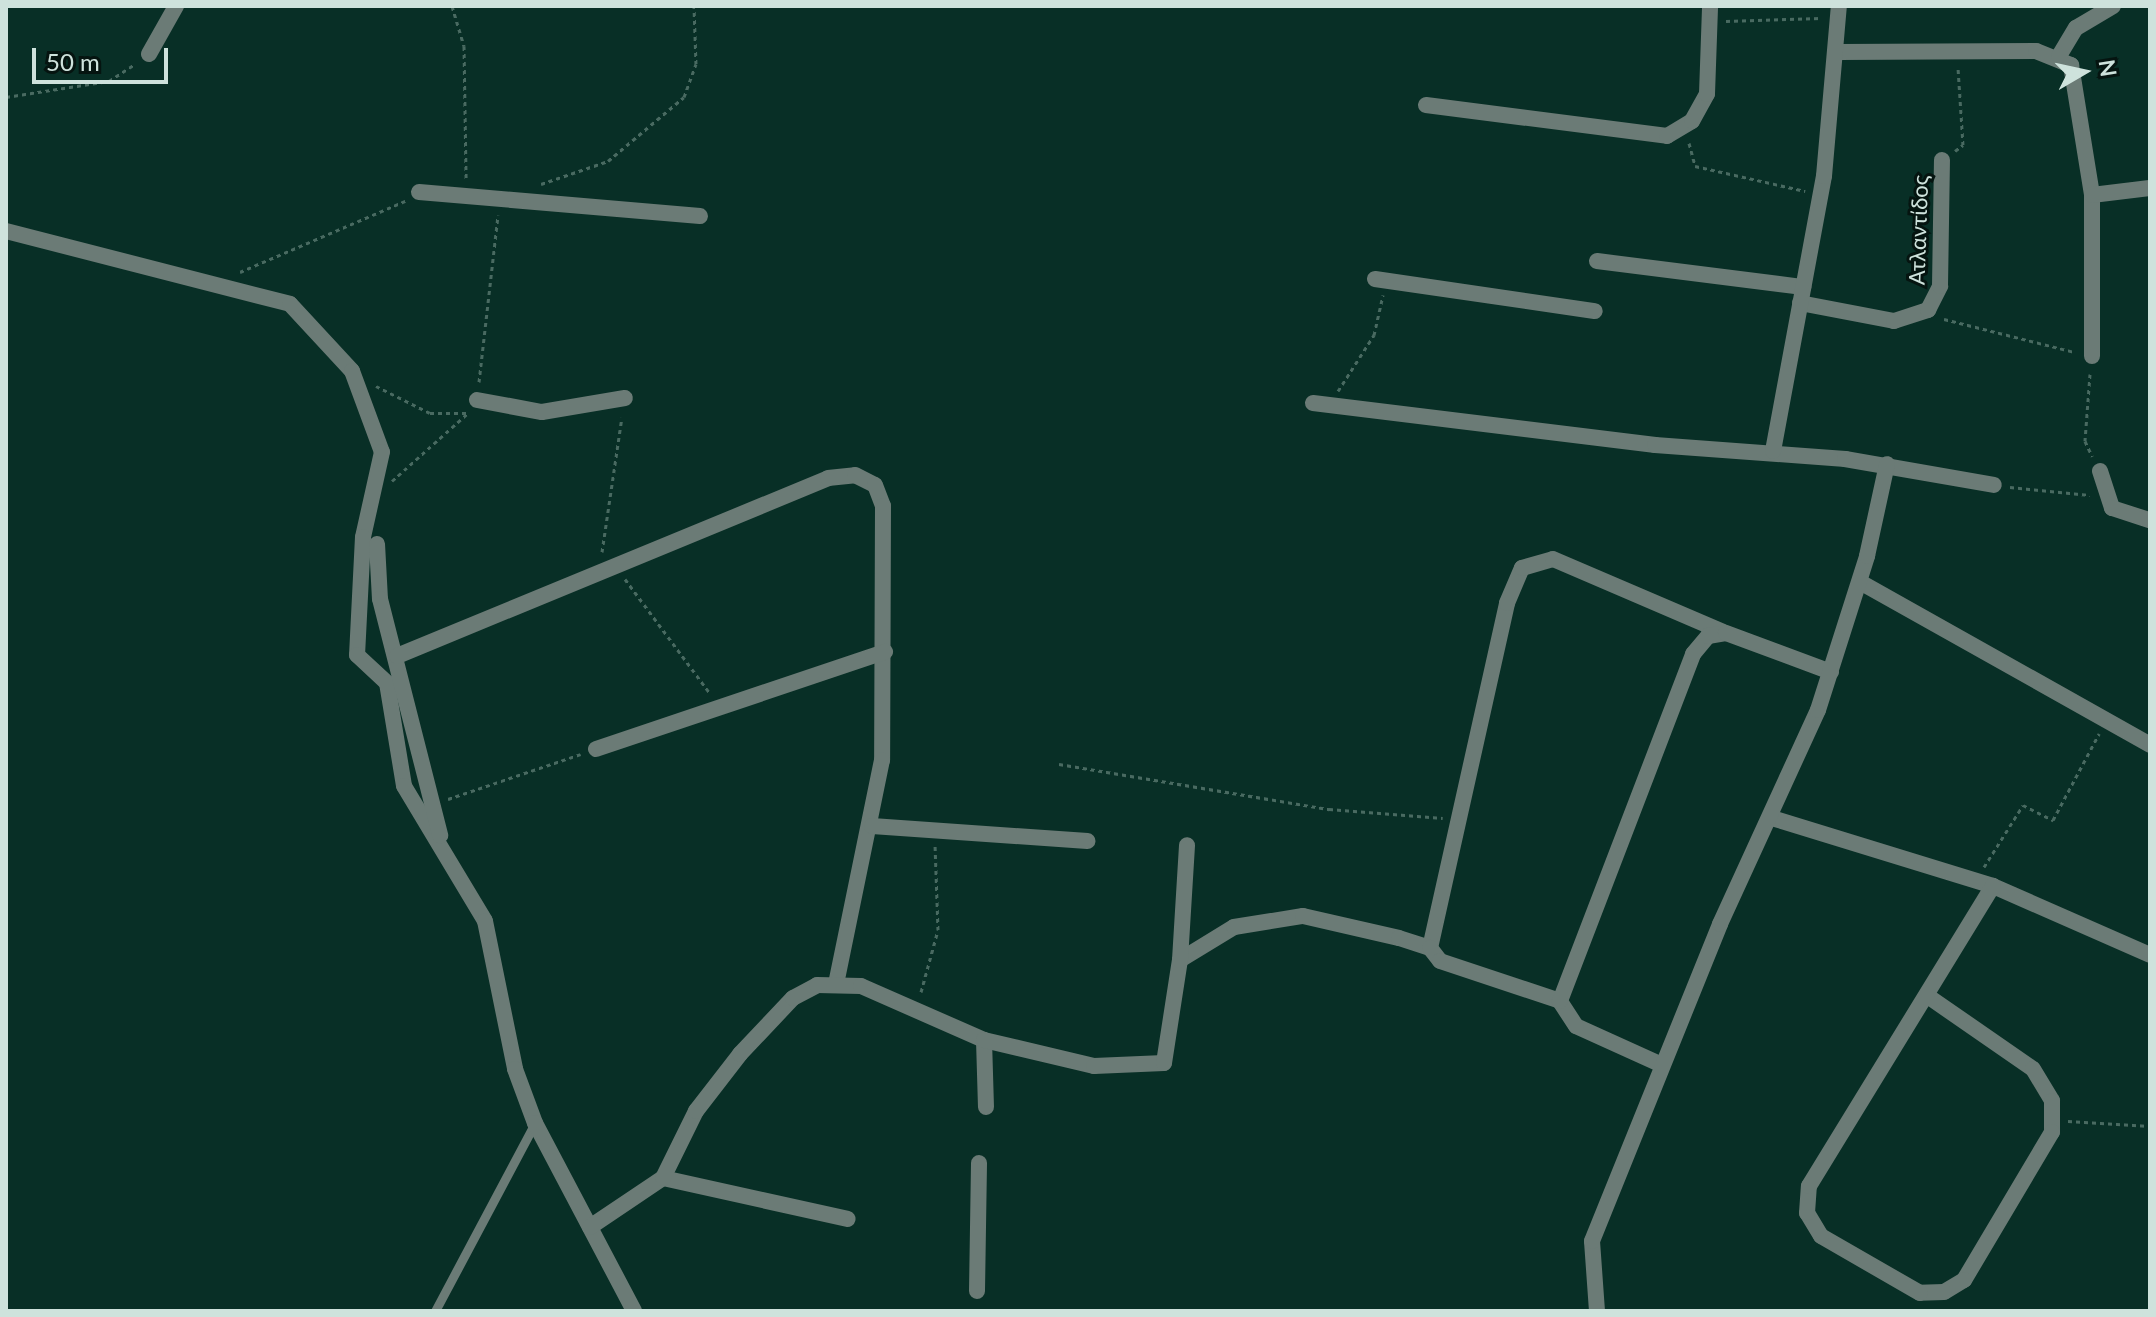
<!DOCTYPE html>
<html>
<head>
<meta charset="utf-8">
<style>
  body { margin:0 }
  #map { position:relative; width:2156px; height:1317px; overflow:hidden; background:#082f26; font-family:Lato,sans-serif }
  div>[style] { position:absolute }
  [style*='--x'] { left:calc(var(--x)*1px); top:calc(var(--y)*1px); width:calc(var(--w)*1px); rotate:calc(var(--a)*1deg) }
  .path>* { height:3px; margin-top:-1.5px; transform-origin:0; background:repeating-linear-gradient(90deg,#496a61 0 4px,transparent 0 8px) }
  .lane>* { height:9px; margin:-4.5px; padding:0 4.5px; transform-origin:4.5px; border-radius:4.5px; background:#6b7b76 }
  .street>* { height:16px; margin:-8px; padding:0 8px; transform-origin:8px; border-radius:8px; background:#6b7b76 }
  span { translate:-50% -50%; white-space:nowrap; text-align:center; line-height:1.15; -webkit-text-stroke:6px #051410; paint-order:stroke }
  .street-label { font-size:22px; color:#cee2dc }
  .frame { position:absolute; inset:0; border:8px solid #cee2dc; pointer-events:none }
  .north { position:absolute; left:2044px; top:32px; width:80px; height:80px; -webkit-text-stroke:6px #051410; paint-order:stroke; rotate:81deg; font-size:22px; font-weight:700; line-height:32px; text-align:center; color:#cee2dc }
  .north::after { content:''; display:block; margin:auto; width:28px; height:36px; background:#cee2dc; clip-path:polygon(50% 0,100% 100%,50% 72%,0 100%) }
  .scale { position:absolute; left:32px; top:48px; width:136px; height:36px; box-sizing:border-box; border:4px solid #cee2dc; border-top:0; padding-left:10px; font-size:24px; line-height:28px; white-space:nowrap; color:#cee2dc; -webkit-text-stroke:6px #051410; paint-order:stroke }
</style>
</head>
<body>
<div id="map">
  <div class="path">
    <div style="--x:452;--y:6;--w:42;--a:73.3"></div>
    <div style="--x:464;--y:46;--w:134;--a:89.1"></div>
    <div style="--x:1726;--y:21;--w:96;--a:-1.8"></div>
    <div style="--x:6;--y:97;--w:104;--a:-8.8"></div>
    <div style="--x:109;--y:81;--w:31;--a:-33"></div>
    <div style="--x:1689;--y:143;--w:24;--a:75"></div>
    <div style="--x:1695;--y:166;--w:113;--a:12.8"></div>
    <div style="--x:1955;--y:151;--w:10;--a:-37"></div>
    <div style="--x:1963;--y:145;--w:78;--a:-93.7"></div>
    <div style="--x:541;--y:184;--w:71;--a:-18.9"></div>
    <div style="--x:608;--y:161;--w:99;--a:-40.1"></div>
    <div style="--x:684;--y:97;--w:35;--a:-70"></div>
    <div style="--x:696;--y:64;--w:58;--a:-92"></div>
    <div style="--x:240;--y:272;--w:180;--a:-23.3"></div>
    <div style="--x:1944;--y:319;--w:134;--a:14.2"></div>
    <div style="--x:2090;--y:374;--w:67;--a:94.3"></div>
    <div style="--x:2085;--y:441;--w:17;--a:65"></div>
    <div style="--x:479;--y:382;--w:168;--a:-83.5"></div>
    <div style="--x:376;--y:386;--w:60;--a:26.6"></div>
    <div style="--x:430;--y:413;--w:36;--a:0"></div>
    <div style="--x:1338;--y:391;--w:67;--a:-57.3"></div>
    <div style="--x:1374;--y:335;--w:41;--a:-77.3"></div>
    <div style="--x:392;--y:481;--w:101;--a:-41.8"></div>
    <div style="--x:2010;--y:487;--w:80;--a:5.7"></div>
    <div style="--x:602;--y:552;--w:136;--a:-81.6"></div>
    <div style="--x:625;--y:579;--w:141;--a:53.4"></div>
    <div style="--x:1059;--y:764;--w:274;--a:9.5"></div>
    <div style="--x:1329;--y:809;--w:114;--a:4.5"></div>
    <div style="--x:448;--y:799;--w:140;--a:-18.7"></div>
    <div style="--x:1984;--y:867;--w:73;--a:-57.8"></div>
    <div style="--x:2023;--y:805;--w:34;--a:27"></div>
    <div style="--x:2053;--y:820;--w:98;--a:-61.9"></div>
    <div style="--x:921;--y:992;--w:64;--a:-74.7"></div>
    <div style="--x:938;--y:930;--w:84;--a:-92"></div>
    <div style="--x:2068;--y:1121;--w:82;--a:3.5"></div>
  </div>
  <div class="lane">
    <div style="--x:435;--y:1311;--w:213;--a:-62"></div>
  </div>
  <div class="street">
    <div style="--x:1839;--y:52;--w:197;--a:-0.3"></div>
    <div style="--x:2036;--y:51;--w:38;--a:22"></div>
    <div style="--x:2071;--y:65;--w:132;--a:80.8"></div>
    <div style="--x:2092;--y:195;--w:161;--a:90"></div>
    <div style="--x:149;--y:54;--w:55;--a:-60.6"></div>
    <div style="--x:2059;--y:56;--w:33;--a:-59"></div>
    <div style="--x:2076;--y:28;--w:43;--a:-30.7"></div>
    <div style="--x:1426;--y:105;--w:243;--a:7.3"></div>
    <div style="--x:1667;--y:136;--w:29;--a:-31"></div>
    <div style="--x:1692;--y:121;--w:31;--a:-61"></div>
    <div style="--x:1707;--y:94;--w:88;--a:-88"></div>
    <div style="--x:419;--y:192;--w:282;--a:4.9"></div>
    <div style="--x:2092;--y:195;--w:58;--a:-6.9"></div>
    <div style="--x:6;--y:231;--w:293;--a:14.4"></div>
    <div style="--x:290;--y:304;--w:91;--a:47.2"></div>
    <div style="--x:352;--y:371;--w:86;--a:69.7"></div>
    <div style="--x:382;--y:452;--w:87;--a:102.6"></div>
    <div style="--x:363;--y:537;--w:118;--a:92.9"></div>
    <div style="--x:357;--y:655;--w:41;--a:43"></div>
    <div style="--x:387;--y:683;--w:104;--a:80.6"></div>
    <div style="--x:404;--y:786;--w:157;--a:59"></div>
    <div style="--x:485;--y:921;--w:151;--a:78.5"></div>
    <div style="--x:515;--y:1069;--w:58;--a:69.7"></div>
    <div style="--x:535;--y:1123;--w:212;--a:62.2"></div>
    <div style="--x:1597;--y:261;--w:208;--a:7.2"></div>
    <div style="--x:1375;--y:279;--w:222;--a:8.3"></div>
    <div style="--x:1800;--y:303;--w:96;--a:10.8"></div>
    <div style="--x:1894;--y:321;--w:36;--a:-18"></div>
    <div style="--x:1928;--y:310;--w:27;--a:-63"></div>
    <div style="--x:1940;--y:286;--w:126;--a:-89.1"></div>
    <div style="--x:477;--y:400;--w:66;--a:10.5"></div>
    <div style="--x:542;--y:412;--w:84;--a:-9.6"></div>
    <div style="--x:1313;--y:403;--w:345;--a:7"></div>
    <div style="--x:1655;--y:445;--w:191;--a:4.2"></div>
    <div style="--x:1845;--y:459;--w:151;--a:9.9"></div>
    <div style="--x:1773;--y:451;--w:280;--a:-79.5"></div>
    <div style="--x:1824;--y:176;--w:171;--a:-85"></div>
    <div style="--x:2100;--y:471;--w:39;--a:72"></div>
    <div style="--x:2112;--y:508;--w:40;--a:18"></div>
    <div style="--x:377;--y:544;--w:55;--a:86.9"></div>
    <div style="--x:380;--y:599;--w:244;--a:75.7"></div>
    <div style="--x:1860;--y:582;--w:333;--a:29.3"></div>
    <div style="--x:397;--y:656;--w:466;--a:-22.4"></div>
    <div style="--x:828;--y:478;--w:27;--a:-6"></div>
    <div style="--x:855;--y:475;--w:22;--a:27"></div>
    <div style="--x:875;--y:485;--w:22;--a:69"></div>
    <div style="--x:883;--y:506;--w:254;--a:90.2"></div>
    <div style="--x:882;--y:760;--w:225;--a:101.6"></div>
    <div style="--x:596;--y:749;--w:305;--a:-18.6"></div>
    <div style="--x:1772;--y:818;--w:231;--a:17.1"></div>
    <div style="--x:1993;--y:886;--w:171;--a:23.7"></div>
    <div style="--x:872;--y:826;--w:216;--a:4"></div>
    <div style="--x:1430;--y:948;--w:353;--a:-77.4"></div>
    <div style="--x:1507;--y:603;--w:38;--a:-67"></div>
    <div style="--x:1522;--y:568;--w:32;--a:-16"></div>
    <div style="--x:1553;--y:559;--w:185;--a:23.2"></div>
    <div style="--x:1180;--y:960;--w:63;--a:-31.4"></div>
    <div style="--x:1234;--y:927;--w:70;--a:-9.1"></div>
    <div style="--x:1303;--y:916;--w:98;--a:12.9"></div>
    <div style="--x:1399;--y:938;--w:33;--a:18"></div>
    <div style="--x:1430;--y:948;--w:16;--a:52"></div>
    <div style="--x:1440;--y:961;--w:126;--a:18.4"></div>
    <div style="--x:1929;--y:997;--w:126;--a:34.7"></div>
    <div style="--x:2033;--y:1069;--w:37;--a:59"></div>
    <div style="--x:2052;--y:1101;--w:31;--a:90"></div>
    <div style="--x:2052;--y:1132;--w:172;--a:120.7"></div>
    <div style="--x:1964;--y:1280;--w:23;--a:149"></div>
    <div style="--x:1944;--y:1292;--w:24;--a:178"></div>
    <div style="--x:1920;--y:1293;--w:114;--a:-150.1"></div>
    <div style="--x:1821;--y:1236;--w:27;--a:-121"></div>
    <div style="--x:1807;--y:1213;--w:27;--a:-86"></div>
    <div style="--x:1809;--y:1186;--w:352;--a:-58.5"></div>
    <div style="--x:984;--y:1040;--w:67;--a:88.3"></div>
    <div style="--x:1662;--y:1065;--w:94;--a:-155.6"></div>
    <div style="--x:1576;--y:1026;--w:30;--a:-123"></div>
    <div style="--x:1560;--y:1001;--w:372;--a:-69"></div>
    <div style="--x:1693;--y:654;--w:23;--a:-50"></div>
    <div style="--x:1708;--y:636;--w:18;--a:-9"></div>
    <div style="--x:1726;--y:633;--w:112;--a:20.4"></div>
    <div style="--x:663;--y:1178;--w:189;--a:12.5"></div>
    <div style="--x:590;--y:1227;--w:88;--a:-33.9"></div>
    <div style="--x:663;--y:1178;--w:75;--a:-63.8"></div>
    <div style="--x:696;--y:1111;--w:72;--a:-52.3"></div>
    <div style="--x:740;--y:1054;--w:77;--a:-46.6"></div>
    <div style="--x:793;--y:998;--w:27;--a:-28"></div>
    <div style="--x:817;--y:985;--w:44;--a:1.3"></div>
    <div style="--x:861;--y:986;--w:134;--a:23.7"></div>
    <div style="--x:984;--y:1040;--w:113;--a:13.3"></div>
    <div style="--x:1094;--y:1066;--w:70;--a:-2.5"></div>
    <div style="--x:1164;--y:1063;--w:104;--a:-81.2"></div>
    <div style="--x:1180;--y:960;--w:115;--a:-86.5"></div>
    <div style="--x:977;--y:1291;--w:128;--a:-89.1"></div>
    <div style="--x:1597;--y:1311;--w:70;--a:-94.1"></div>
    <div style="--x:1592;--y:1241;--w:342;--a:-68"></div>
    <div style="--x:1720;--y:924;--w:235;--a:-65.4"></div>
    <div style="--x:1818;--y:710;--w:162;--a:-72.3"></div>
    <div style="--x:1867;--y:556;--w:94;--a:-77.7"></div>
  </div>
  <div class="street-label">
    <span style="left:1918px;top:230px;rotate:-88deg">Ατλαντίδος</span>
  </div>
  <div class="frame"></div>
  <div class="north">N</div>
  <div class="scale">50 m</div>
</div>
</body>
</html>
